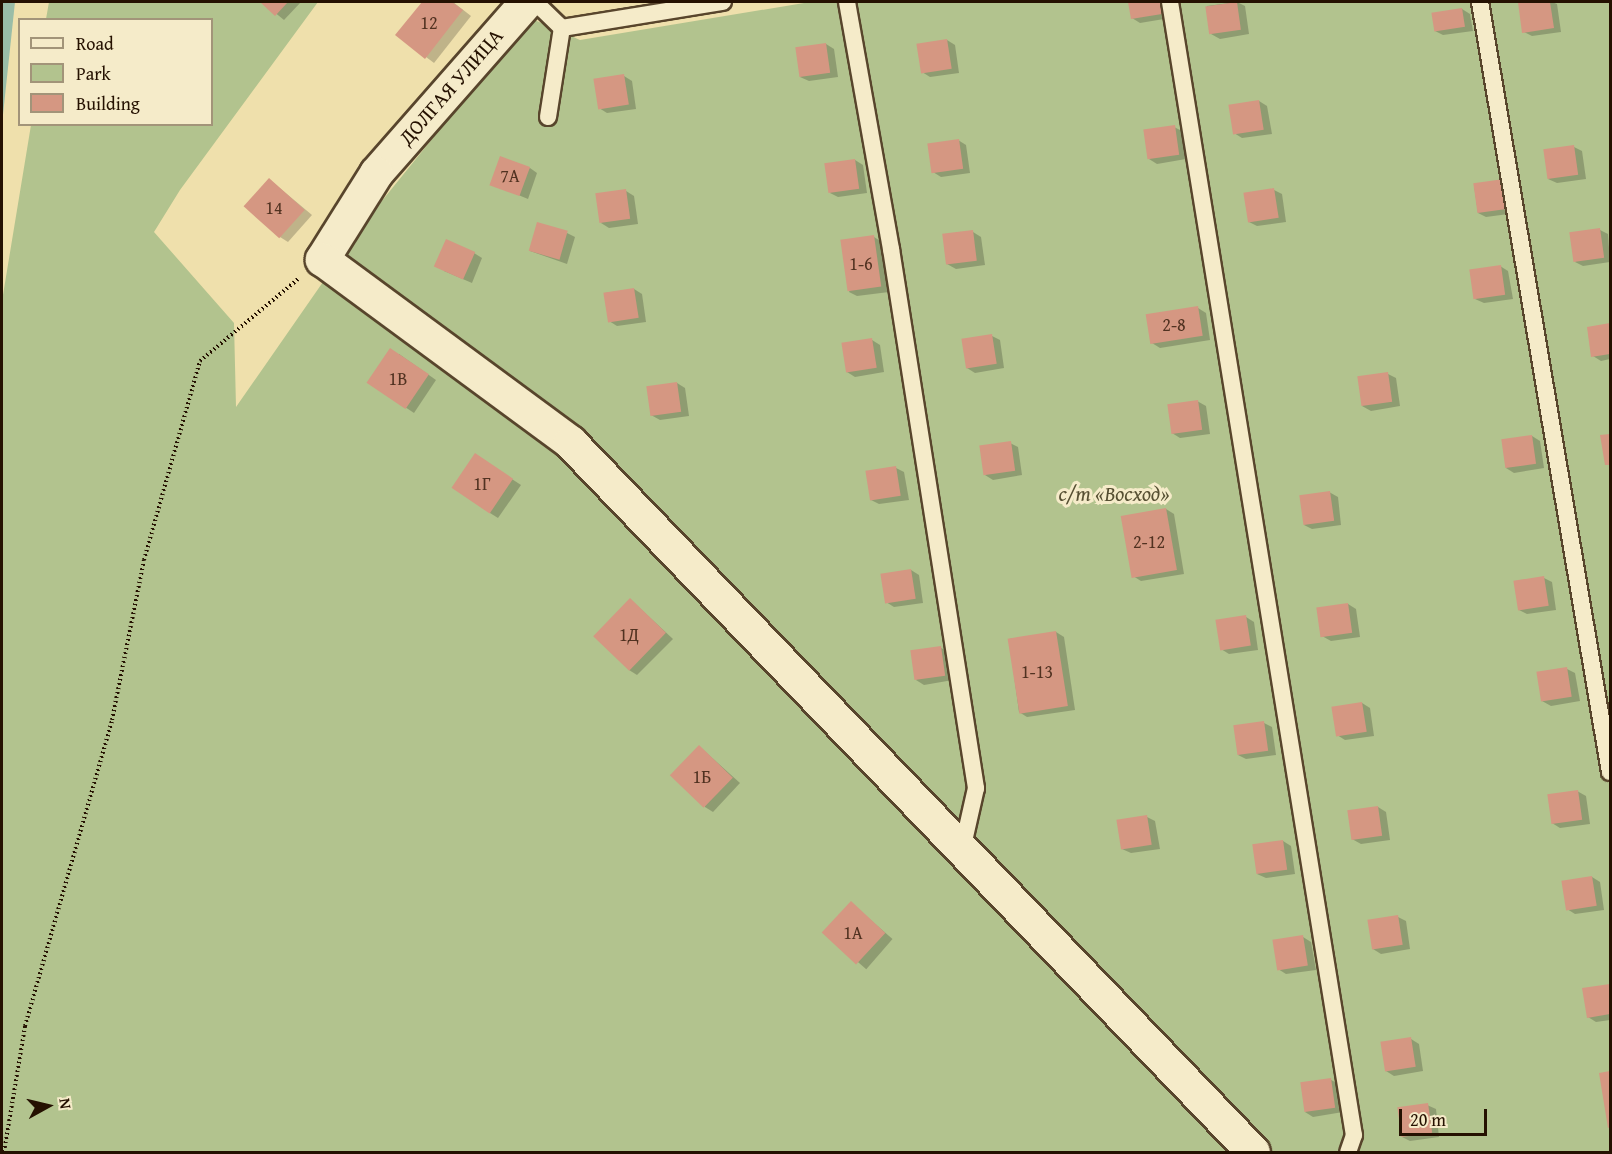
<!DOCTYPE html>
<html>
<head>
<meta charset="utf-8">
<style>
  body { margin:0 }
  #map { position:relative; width:1612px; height:1154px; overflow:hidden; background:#efe0ac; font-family:"Gentium Book Plus",serif }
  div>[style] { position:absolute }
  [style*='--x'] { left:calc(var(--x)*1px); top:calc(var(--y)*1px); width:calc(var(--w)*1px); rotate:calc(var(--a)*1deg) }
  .green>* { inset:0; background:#b2c38e }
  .water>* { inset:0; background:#9abda7 }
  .shadow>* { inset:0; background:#0003; transform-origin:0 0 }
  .building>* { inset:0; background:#d59782; transform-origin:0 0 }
  .path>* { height:4px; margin-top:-2px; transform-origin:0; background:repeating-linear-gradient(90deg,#251101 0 1.5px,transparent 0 4.5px) }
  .roads { filter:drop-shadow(2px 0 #58452c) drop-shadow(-2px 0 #58452c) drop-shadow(0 2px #58452c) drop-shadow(0 -2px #58452c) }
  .lane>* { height:16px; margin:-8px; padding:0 8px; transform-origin:8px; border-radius:8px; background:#f5ebc9 }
  .street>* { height:33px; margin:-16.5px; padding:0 16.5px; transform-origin:16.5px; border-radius:16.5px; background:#f5ebc9 }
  span { translate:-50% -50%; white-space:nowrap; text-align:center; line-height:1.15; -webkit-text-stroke:6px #f5ebc9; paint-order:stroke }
  .number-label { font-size:18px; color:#513221 }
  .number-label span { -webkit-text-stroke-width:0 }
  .street-label { font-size:21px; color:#251101 }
  .park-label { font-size:21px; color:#564f32; font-style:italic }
  .frame { position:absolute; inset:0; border:3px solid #251101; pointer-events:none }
  .legend { position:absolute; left:18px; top:18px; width:195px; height:108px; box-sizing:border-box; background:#f5ebc9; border:2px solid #a29479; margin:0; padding:8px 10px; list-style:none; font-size:18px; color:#251101 }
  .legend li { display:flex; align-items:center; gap:12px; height:30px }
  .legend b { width:30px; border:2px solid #a29479 }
  .north { position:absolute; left:18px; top:1076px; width:60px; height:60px; -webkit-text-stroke:4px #f5ebc9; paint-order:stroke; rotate:82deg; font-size:16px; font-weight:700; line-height:24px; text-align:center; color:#251101 }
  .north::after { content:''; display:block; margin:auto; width:21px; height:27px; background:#251101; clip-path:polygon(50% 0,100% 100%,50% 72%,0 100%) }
  .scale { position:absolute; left:1399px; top:1109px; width:88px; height:27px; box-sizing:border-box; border:3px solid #251101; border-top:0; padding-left:8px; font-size:18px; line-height:21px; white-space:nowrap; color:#251101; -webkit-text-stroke:4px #f5ebc9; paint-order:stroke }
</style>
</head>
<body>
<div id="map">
  <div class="green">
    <div style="clip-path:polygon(49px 2px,318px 2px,180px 190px,154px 232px,234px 323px,236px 407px,364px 223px,530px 18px,580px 40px,810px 2px,1610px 2px,1610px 1152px,2px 1152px,2px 301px,31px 125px,212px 124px,212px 20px,46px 19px)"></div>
  </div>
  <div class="water">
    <div style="clip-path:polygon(2px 2px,15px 2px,2px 124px)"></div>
  </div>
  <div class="shadow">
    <div style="clip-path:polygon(262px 2px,301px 2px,284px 20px)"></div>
    <div style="clip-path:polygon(424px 2px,453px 2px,471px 16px,434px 63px,397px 35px)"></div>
    <div style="clip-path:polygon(1130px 2px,1167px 2px,1170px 18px,1140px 23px,1132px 18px)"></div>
    <div style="clip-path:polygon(1237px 2px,1245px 6px,1249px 34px,1220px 39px,1211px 34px,1207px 6px)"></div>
    <div style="clip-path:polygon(1536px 2px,1552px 2px,1557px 4px,1561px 32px,1532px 36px,1524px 32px,1520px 4px)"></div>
    <div style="clip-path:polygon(1462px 9px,1470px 14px,1473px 31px,1443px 35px,1435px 31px)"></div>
    <div style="clip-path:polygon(947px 40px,955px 45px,959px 73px,930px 77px,922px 72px)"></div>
    <div style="clip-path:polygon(826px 44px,834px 49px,838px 77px,809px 81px,800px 77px)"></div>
    <div style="clip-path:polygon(624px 76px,632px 81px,636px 109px,607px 113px,599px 108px)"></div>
    <div style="clip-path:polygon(1259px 101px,1267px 106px,1272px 134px,1242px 138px,1234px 133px)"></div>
    <div style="clip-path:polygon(1174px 127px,1182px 131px,1186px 159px,1157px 164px,1149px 159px)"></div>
    <div style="clip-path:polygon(958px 140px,966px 145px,970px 173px,941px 177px,933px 172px)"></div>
    <div style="clip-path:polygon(1574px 147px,1582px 151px,1586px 179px,1557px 183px,1548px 179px)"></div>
    <div style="clip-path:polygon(855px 160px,863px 165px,867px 193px,838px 197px,830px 193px)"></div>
    <div style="clip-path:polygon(530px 168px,537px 173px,528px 199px,492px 184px)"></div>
    <div style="clip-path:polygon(269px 179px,312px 215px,288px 242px,280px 237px)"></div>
    <div style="clip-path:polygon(1474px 185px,1516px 213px,1486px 217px,1478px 213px)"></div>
    <div style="clip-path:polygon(1274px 190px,1282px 194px,1286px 222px,1257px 226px,1249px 222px)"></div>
    <div style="clip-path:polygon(626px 191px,634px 196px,638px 224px,609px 228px,601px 223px)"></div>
    <div style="clip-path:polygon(1600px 230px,1608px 234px,1610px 262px,1583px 266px,1575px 262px)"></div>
    <div style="clip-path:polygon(973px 232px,981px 237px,985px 265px,956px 269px,947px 264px)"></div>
    <div style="clip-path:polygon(567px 233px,575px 237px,567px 264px,530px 251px)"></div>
    <div style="clip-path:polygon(874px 237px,882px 242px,889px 292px,857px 296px,849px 292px)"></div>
    <div style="clip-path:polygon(474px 253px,482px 258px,472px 283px,444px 271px)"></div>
    <div style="clip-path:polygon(1500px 266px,1508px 271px,1513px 299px,1484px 303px,1475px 299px)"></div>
    <div style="clip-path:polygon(634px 289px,642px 294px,646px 322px,617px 326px,609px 321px,605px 293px)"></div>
    <div style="clip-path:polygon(1198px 308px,1206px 313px,1210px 340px,1160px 348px,1152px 343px)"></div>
    <div style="clip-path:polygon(1610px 325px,1610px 359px,1601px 361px,1593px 356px,1589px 328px)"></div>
    <div style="clip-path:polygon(992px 336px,1000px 340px,1004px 368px,975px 373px,967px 368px)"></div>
    <div style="clip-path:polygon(872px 340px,880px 345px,884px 372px,855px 377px,847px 372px)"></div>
    <div style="clip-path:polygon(399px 354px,436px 380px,414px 413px,369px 383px)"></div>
    <div style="clip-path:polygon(1388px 374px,1396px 378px,1400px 406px,1371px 411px,1362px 406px)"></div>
    <div style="clip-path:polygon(677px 383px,685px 388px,689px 416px,660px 420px,651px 415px)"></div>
    <div style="clip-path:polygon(1197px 401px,1206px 406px,1210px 434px,1180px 438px,1172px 433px)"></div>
    <div style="clip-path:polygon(1532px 436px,1540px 441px,1544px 468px,1514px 473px,1506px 468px)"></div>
    <div style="clip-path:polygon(1010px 443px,1018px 447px,1022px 475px,993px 480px,985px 475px)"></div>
    <div style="clip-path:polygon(483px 460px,521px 485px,498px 518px,490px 513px)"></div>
    <div style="clip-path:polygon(896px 468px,904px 472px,909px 500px,879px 504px,871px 500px)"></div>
    <div style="clip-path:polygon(1329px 492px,1338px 497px,1341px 525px,1312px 529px,1304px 525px)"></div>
    <div style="clip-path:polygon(1166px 509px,1174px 514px,1184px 574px,1141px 581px,1133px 576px)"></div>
    <div style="clip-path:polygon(911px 570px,919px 575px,923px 603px,894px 607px,886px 602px)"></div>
    <div style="clip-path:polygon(1544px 578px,1552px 582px,1556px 610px,1527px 614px,1519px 610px)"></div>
    <div style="clip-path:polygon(631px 600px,673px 639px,637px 675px,629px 670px)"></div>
    <div style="clip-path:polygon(1348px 604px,1356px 609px,1360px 637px,1331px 641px,1322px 636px)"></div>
    <div style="clip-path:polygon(1246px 617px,1254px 622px,1258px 650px,1229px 654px,1221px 649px)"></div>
    <div style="clip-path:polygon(1056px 632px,1064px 637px,1075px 710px,1027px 717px,1019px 712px,1009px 639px)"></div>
    <div style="clip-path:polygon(941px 648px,949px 652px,953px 680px,924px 685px,916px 680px)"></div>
    <div style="clip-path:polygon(1567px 669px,1575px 673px,1580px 701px,1551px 706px,1542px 701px)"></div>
    <div style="clip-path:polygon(1362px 703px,1370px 708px,1374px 736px,1345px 740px,1337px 735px)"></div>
    <div style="clip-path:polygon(1264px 723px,1272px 727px,1276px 755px,1246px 759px,1238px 755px)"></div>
    <div style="clip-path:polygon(700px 747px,740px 783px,713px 812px,705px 807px)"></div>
    <div style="clip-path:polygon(1577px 791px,1586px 796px,1590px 824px,1560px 828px,1552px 823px)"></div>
    <div style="clip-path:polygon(1378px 807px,1386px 812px,1390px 840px,1361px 844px,1352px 839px)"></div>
    <div style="clip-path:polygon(1147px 817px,1155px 821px,1160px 849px,1131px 853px,1122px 849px)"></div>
    <div style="clip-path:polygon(1283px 841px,1291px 846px,1295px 874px,1266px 878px,1257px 874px)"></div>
    <div style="clip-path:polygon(1592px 877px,1600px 882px,1604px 910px,1575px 914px,1567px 909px)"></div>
    <div style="left:851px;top:903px;width:55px;height:40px;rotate:41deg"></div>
    <div style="clip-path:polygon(1398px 917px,1406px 921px,1410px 949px,1381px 954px,1373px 949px)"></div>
    <div style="clip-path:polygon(1303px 937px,1311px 942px,1316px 970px,1286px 974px,1278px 969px)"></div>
    <div style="clip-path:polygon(1610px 985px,1610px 1020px,1596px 1022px,1588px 1017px,1584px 989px)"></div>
    <div style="clip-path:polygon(1411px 1039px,1419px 1044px,1423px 1071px,1394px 1076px,1386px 1071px)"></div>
    <div style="clip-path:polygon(1610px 1072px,1610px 1128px,1601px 1074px)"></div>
    <div style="clip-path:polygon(1331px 1080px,1339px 1084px,1343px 1112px,1313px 1117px,1305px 1112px)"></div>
    <div style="clip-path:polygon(1427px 1105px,1436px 1109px,1439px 1137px,1410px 1141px,1402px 1137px)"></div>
  </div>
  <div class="building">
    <div style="clip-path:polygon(260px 2px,288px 2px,275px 16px)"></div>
    <div style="clip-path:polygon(422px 2px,452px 2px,463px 10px,425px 59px,395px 35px)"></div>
    <div style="clip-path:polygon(1128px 2px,1160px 2px,1162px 14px,1131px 19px)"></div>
    <div style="left:1237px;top:2px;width:28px;height:32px;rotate:82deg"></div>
    <div style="clip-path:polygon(1518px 2px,1550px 2px,1554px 28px,1522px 33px)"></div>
    <div style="left:1462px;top:8px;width:19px;height:31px;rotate:81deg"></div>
    <div style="left:947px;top:39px;width:30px;height:31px;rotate:81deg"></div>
    <div style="left:826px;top:43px;width:30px;height:31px;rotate:82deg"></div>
    <div style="left:624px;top:74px;width:31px;height:31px;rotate:81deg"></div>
    <div style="left:1259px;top:100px;width:30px;height:31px;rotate:81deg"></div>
    <div style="left:1175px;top:125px;width:30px;height:32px;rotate:82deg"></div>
    <div style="left:959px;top:139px;width:30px;height:32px;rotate:82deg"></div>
    <div style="left:1574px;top:145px;width:30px;height:31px;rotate:82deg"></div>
    <div style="left:500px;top:156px;width:32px;height:31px;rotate:20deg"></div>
    <div style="left:855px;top:159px;width:30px;height:31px;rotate:82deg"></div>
    <div style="left:269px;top:178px;width:48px;height:38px;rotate:42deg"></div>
    <div style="left:1504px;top:179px;width:30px;height:31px;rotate:82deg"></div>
    <div style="left:1274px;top:188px;width:30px;height:31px;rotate:81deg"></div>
    <div style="left:626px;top:189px;width:30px;height:31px;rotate:82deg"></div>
    <div style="left:537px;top:222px;width:32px;height:30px;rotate:16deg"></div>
    <div style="left:1600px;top:228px;width:30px;height:31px;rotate:82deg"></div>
    <div style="left:973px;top:230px;width:31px;height:31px;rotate:83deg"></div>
    <div style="left:874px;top:235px;width:52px;height:34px;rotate:82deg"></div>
    <div style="left:446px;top:239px;width:32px;height:30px;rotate:24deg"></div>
    <div style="left:1501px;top:265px;width:30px;height:32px;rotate:82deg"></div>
    <div style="left:634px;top:288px;width:30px;height:31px;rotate:81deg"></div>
    <div style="left:1198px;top:306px;width:30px;height:53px;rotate:81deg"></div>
    <div style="clip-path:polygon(1610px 323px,1610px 354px,1591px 357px,1587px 327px)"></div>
    <div style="left:992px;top:334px;width:30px;height:31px;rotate:81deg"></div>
    <div style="left:872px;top:338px;width:30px;height:31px;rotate:81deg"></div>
    <div style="left:390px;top:348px;width:47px;height:42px;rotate:34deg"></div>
    <div style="left:1388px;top:372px;width:30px;height:31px;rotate:82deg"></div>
    <div style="left:677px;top:382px;width:30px;height:31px;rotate:82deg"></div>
    <div style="left:1198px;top:400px;width:30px;height:31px;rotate:82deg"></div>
    <div style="clip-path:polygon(1610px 434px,1610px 465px,1605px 465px,1600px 435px)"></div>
    <div style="left:1532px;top:435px;width:29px;height:31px;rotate:82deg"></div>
    <div style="left:1011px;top:441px;width:30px;height:32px;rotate:82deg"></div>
    <div style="left:475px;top:453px;width:46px;height:42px;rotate:34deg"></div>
    <div style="left:896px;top:466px;width:30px;height:31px;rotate:81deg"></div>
    <div style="left:1330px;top:491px;width:30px;height:31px;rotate:82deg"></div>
    <div style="left:1166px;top:508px;width:63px;height:46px;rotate:80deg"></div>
    <div style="left:911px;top:569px;width:30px;height:31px;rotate:81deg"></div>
    <div style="left:1544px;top:576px;width:30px;height:31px;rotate:81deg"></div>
    <div style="left:630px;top:598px;width:50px;height:53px;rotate:44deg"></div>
    <div style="left:1348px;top:603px;width:30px;height:32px;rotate:82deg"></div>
    <div style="left:1246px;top:615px;width:31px;height:31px;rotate:81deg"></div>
    <div style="left:1056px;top:631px;width:76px;height:49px;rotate:81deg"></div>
    <div style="left:941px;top:646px;width:30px;height:31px;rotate:82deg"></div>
    <div style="left:1567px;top:667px;width:30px;height:31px;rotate:81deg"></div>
    <div style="left:1362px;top:702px;width:30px;height:31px;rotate:81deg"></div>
    <div style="left:1264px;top:721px;width:30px;height:31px;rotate:82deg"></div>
    <div style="left:699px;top:745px;width:47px;height:42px;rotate:44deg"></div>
    <div style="left:1578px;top:790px;width:30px;height:31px;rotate:82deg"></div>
    <div style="left:1378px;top:806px;width:30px;height:31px;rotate:82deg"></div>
    <div style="left:1147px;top:815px;width:30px;height:31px;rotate:81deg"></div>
    <div style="left:1283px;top:840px;width:30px;height:31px;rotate:82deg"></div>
    <div style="left:1592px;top:876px;width:30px;height:31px;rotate:81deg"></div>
    <div style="left:851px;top:901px;width:47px;height:43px;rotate:43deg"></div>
    <div style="left:1398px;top:915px;width:30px;height:31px;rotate:81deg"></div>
    <div style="left:1303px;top:935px;width:31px;height:31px;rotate:81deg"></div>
    <div style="clip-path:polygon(1610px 984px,1610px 1014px,1587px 1018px,1582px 988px)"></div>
    <div style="left:1411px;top:1037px;width:30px;height:31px;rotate:81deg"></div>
    <div style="clip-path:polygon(1610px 1071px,1610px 1127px,1608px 1128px,1599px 1073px)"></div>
    <div style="left:1331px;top:1078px;width:30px;height:31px;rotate:82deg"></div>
    <div style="left:1428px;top:1103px;width:30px;height:31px;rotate:82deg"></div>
  </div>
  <div class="path">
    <div style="--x:4;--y:1152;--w:128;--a:-80.5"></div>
    <div style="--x:25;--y:1026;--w:318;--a:-74.1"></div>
    <div style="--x:112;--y:720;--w:163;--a:-78.7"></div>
    <div style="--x:144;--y:560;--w:207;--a:-74.3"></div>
    <div style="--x:200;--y:361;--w:128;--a:-39.9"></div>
  </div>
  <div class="roads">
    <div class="lane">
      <div style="--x:535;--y:2;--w:37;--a:44"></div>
      <div style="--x:562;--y:28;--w:163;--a:-9.2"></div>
      <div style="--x:847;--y:2;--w:251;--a:79.9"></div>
      <div style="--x:891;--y:249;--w:546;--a:81.04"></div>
      <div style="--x:976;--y:788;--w:64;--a:102.7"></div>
      <div style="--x:1170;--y:2;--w:1148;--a:80.78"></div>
      <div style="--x:1354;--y:1135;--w:18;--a:109"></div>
      <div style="--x:1480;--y:2;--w:781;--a:80.42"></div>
      <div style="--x:548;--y:117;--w:90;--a:-81.1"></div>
    </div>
    <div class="street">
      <div style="--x:526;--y:2;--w:227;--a:131.3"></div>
      <div style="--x:376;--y:173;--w:102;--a:122.1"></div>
      <div style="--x:322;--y:259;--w:308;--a:36.4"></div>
      <div style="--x:570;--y:442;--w:985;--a:46.11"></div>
    </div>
  </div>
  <div class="number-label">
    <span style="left:429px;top:23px">12</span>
    <span style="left:510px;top:176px">7А</span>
    <span style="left:274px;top:208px">14</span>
    <span style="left:861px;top:264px">1-6</span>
    <span style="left:1174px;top:325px">2-8</span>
    <span style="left:398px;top:379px">1В</span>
    <span style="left:482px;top:484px">1Г</span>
    <span style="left:1149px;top:542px">2-12</span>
    <span style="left:629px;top:635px">1Д</span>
    <span style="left:1037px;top:672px">1-13</span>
    <span style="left:702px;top:777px">1Б</span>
    <span style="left:853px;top:933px">1А</span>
  </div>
  <div class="street-label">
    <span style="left:451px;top:87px;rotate:-49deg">ДОЛГАЯ УЛИЦА</span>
  </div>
  <div class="park-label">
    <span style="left:1114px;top:494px">с/т «Восход»</span>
  </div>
  <div class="frame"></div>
  <ul class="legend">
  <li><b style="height:8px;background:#f5ebc9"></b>Road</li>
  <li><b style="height:16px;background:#b2c38e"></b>Park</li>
  <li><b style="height:16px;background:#d59782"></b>Building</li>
  </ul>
  <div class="north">N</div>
  <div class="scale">20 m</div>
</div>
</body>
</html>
